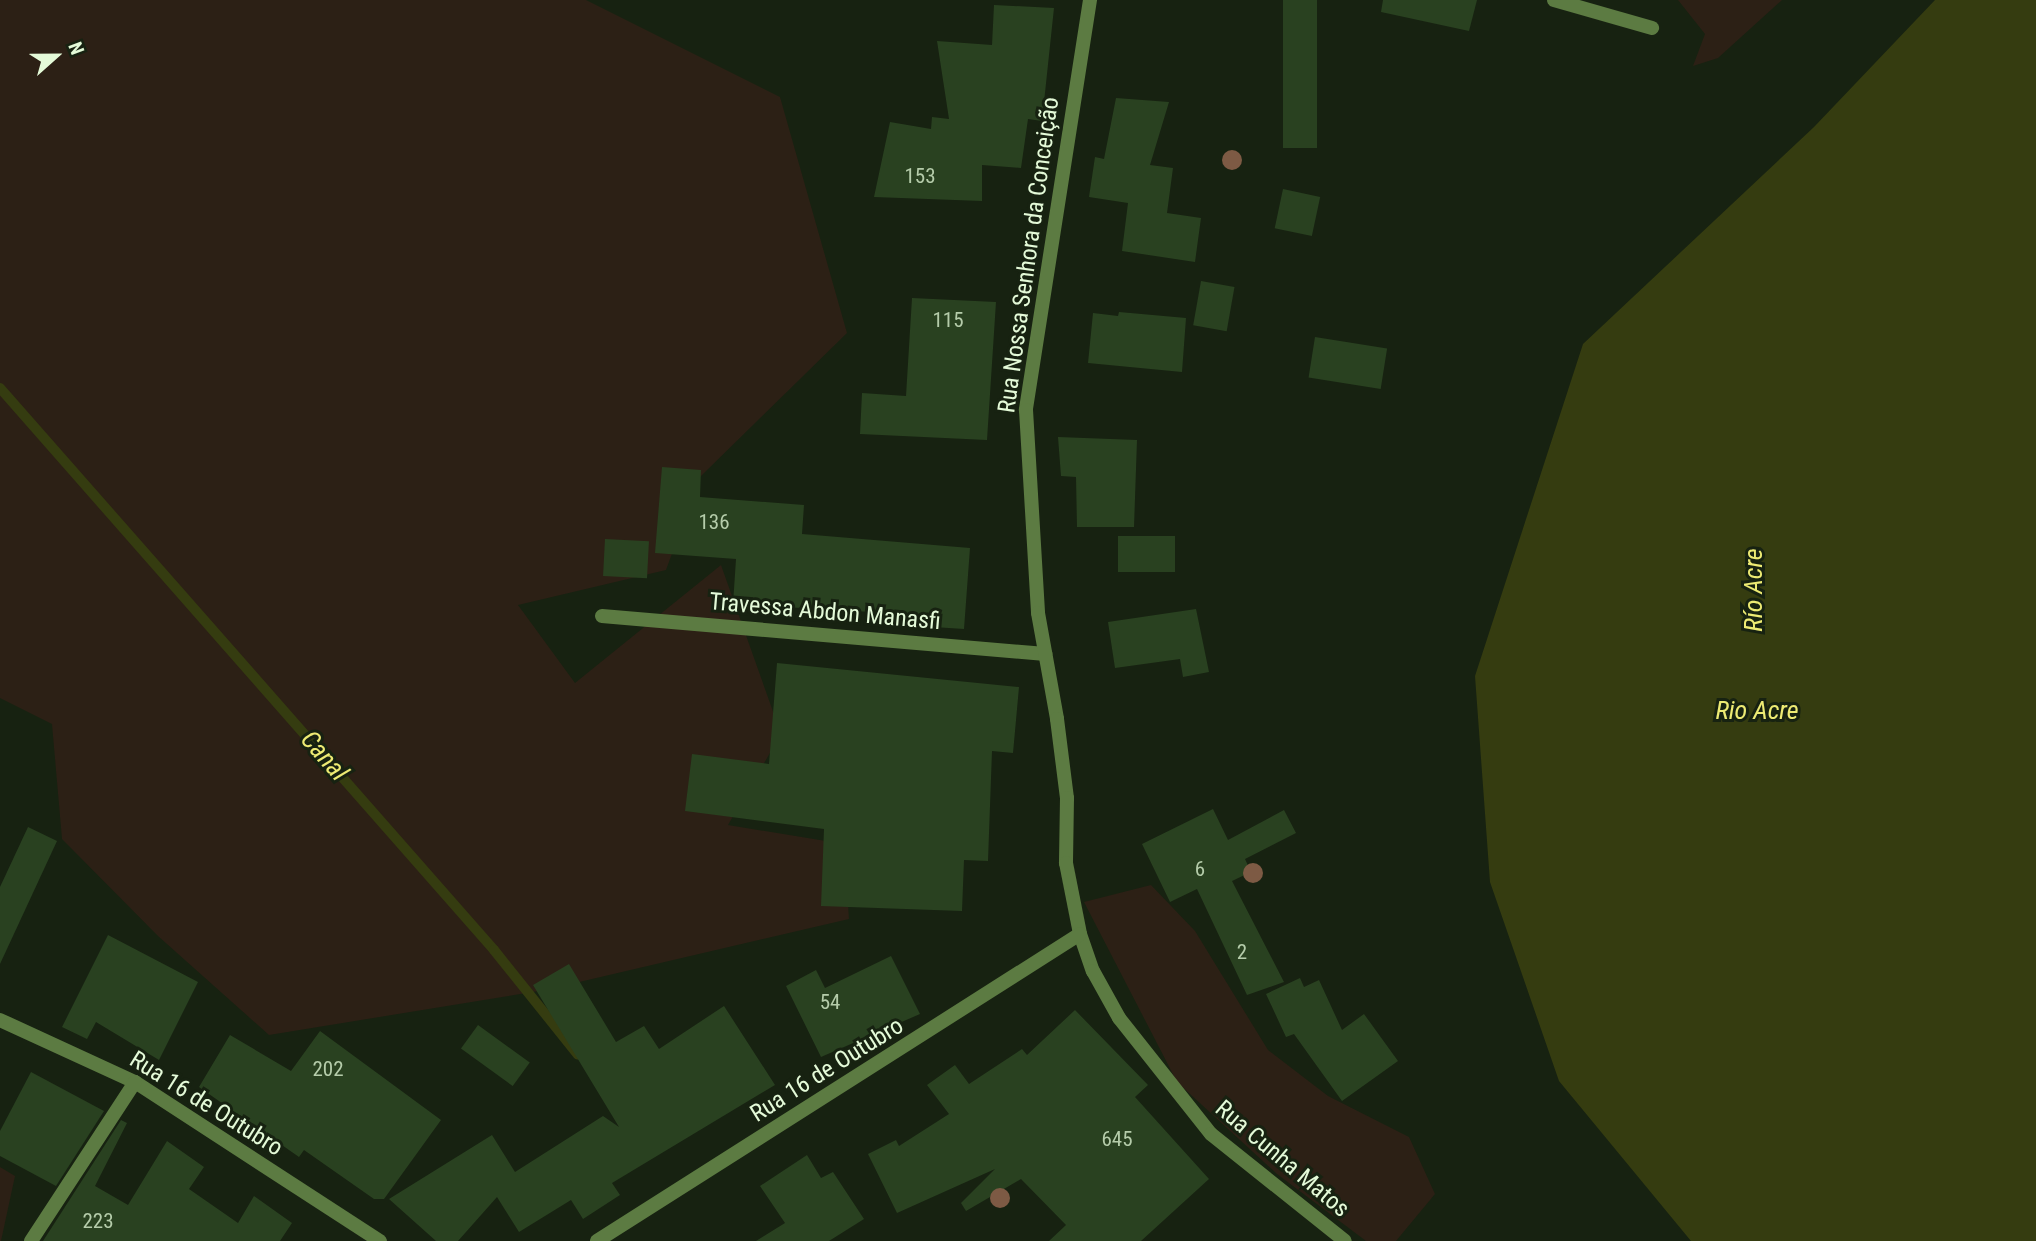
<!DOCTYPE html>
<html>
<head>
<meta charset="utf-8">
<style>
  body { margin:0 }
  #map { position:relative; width:2036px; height:1241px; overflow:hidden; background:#172211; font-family:"Roboto Condensed",sans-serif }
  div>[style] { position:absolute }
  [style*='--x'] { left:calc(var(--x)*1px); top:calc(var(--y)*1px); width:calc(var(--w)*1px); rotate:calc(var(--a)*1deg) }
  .green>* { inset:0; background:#2c2015 }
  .water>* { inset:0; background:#353c10 }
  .stream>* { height:10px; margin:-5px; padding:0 5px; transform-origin:5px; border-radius:5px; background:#353c10 }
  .building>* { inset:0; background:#294120; transform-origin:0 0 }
  .service>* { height:14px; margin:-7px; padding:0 7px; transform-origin:7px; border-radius:7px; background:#5c7b42 }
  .minor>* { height:14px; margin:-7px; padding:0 7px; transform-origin:7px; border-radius:7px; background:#5c7b42 }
  .trees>* { width:20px; height:20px; margin:-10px; border-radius:50%; background:#7d5a44 }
  span { translate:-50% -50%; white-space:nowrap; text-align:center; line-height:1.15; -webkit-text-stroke:6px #172211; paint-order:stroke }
  .number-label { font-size:21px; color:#b5ccaa }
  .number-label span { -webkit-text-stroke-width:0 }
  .street-label { font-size:24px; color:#e4fad8 }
  .water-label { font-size:26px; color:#edeb73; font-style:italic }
  .north { position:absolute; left:21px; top:21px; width:70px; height:70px; -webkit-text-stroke:5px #172211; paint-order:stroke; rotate:69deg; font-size:19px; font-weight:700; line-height:28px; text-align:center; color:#e4fad8 }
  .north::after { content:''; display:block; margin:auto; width:24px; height:32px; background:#e4fad8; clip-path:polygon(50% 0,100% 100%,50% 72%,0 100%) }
</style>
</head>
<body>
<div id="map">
  <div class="green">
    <div style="clip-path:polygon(0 0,586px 0,780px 97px,847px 333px,700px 477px,666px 570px,518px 605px,575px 683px,721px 565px,781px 734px,728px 825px,844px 844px,849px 919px,545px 990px,269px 1035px,158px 936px,62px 839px,52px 724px,0 698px)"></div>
    <div style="clip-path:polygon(1678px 0,1782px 0,1718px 58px,1693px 66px,1705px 34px)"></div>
    <div style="clip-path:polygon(1151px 885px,1195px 931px,1268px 1050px,1328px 1096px,1409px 1137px,1435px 1194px,1396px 1241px,1366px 1241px,1277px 1174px,1177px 1082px,1084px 902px)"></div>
    <div style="clip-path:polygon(0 1167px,15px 1176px,1px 1241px,0 1241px)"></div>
  </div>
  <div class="water">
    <div style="clip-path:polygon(1935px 0,2036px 0,2036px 1241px,1691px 1241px,1559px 1081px,1490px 882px,1475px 676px,1583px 344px,1814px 127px)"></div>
  </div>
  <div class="stream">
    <div style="--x:0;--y:388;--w:748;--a:48.68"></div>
    <div style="--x:494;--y:950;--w:134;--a:51.3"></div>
  </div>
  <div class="building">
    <div style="left:1283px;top:0;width:34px;height:148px"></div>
    <div style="clip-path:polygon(1383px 0,1477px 0,1469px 31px,1381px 12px)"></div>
    <div style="clip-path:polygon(994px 5px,1054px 8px,1042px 121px,1028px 119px,1021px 168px,982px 165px,982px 201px,874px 197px,890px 122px,931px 129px,932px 117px,949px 119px,937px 41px,992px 45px)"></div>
    <div style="clip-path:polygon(1116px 98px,1169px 102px,1150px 165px,1173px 168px,1167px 213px,1201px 218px,1195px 262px,1122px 251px,1128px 203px,1089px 197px,1095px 157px,1104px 159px)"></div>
    <div style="left:1283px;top:189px;width:38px;height:40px;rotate:12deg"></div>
    <div style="left:1201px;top:281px;width:34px;height:45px;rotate:10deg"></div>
    <div style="clip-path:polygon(912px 298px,996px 302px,987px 440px,860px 434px,862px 393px,906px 396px)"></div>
    <div style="clip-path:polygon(1119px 312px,1186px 318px,1182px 372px,1088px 363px,1093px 313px,1118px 316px)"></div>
    <div style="left:1315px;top:337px;width:73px;height:41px;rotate:9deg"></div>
    <div style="clip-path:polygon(1058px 437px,1137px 440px,1134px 527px,1077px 527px,1076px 477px,1061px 476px)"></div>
    <div style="clip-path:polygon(662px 467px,701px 470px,700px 497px,804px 505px,802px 534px,970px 548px,964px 629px,888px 624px,889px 613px,733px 604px,736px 559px,655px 553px)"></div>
    <div style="left:1175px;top:536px;width:36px;height:57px;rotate:90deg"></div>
    <div style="left:605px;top:539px;width:44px;height:37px;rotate:3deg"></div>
    <div style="clip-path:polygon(1196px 609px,1209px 672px,1183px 677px,1180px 659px,1115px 668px,1108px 622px)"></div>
    <div style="clip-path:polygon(777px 663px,1019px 687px,1013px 753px,992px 751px,988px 861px,964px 860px,962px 911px,821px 906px,824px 829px,685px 811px,692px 754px,769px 764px)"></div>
    <div style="clip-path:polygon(1213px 809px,1228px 840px,1284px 810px,1296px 833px,1245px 859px,1251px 872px,1232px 881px,1284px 982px,1247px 995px,1197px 889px,1170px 902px,1142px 844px)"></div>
    <div style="clip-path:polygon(28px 827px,57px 841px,0 964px,0 887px)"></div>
    <div style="clip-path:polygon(108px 935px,198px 982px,159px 1060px,96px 1022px,87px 1039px,62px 1027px)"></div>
    <div style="clip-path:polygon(891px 956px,920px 1014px,821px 1057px,786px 986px,816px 970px,825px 988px)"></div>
    <div style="clip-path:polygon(569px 964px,616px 1042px,644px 1026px,659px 1049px,724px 1006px,775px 1085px,612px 1183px,620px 1195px,583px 1219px,571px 1200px,519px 1232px,497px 1197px,458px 1241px,436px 1241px,389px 1199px,492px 1135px,515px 1172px,603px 1116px,619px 1127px,533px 985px)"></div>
    <div style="clip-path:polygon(1300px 978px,1304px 987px,1319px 980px,1342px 1030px,1364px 1014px,1398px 1061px,1342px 1101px,1294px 1034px,1286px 1037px,1266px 994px)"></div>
    <div style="clip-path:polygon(1075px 1010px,1148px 1085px,1135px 1097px,1209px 1179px,1141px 1241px,1049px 1241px,1066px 1225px,1021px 1179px,966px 1211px,961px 1203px,995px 1169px,897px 1213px,868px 1154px,896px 1140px,899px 1146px,949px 1114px,927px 1085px,955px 1065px,969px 1084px,1022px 1049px,1027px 1055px)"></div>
    <div style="left:478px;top:1025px;width:64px;height:29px;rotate:36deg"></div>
    <div style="clip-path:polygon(320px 1031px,441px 1120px,384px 1199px,374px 1199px,304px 1150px,299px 1157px,199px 1087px,230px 1035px,291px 1071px)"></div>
    <div style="clip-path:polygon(31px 1072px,104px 1111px,56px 1186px,0 1156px,0 1131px)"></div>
    <div style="clip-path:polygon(121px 1120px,127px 1123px,95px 1186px,128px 1205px,167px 1141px,204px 1167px,189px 1189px,238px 1223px,254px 1196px,292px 1223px,280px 1241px,43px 1241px)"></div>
    <div style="clip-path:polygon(807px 1155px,821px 1178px,833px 1172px,864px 1219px,829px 1241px,756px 1241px,785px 1223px,760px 1186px)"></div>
  </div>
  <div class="service">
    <div style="--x:1554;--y:0;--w:102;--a:15.9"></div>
    <div style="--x:602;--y:616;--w:445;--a:4.9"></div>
  </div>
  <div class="minor">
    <div style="--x:1090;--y:0;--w:415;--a:98.9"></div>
    <div style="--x:1026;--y:410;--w:203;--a:86.6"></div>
    <div style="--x:1038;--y:613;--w:108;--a:79.8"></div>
    <div style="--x:1057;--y:719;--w:80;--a:82.8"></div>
    <div style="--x:1067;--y:798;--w:65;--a:90.9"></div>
    <div style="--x:1066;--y:863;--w:72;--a:78.8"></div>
    <div style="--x:1080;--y:934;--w:39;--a:71"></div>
    <div style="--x:1093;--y:971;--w:54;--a:61"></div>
    <div style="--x:1119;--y:1018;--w:148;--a:51.6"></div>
    <div style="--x:1211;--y:1134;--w:171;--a:38.6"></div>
    <div style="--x:0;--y:1020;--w:149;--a:24.7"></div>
    <div style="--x:135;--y:1082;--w:292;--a:33"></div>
    <div style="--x:31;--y:1241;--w:190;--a:-56.8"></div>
    <div style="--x:597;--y:1241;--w:572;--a:-32.44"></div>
  </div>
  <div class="trees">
    <div style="left:1232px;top:160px"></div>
    <div style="left:1253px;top:873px"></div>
    <div style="left:1000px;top:1198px"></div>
  </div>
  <div class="number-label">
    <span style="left:920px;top:176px">153</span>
    <span style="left:948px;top:320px">115</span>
    <span style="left:714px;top:522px">136</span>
    <span style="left:1200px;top:869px">6</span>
    <span style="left:1242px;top:952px">2</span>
    <span style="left:830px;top:1002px">54</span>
    <span style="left:328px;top:1069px">202</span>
    <span style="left:1117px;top:1139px">645</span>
    <span style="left:98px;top:1221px">223</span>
  </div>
  <div class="street-label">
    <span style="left:1029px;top:255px;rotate:-82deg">Rua Nossa Senhora da Conceição</span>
    <span style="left:825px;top:612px;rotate:5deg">Travessa Abdon Manasfi</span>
    <span style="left:827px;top:1070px;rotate:-32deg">Rua 16 de Outubro</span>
    <span style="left:206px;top:1104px;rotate:32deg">Rua 16 de Outubro</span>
    <span style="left:1282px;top:1159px;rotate:40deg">Rua Cunha Matos</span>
  </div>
  <div class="water-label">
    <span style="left:1754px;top:590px;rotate:-90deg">Río Acre</span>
    <span style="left:1757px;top:711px">Rio Acre</span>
    <span style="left:324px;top:756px;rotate:49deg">Canal</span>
  </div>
  <div class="north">N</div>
</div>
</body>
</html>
